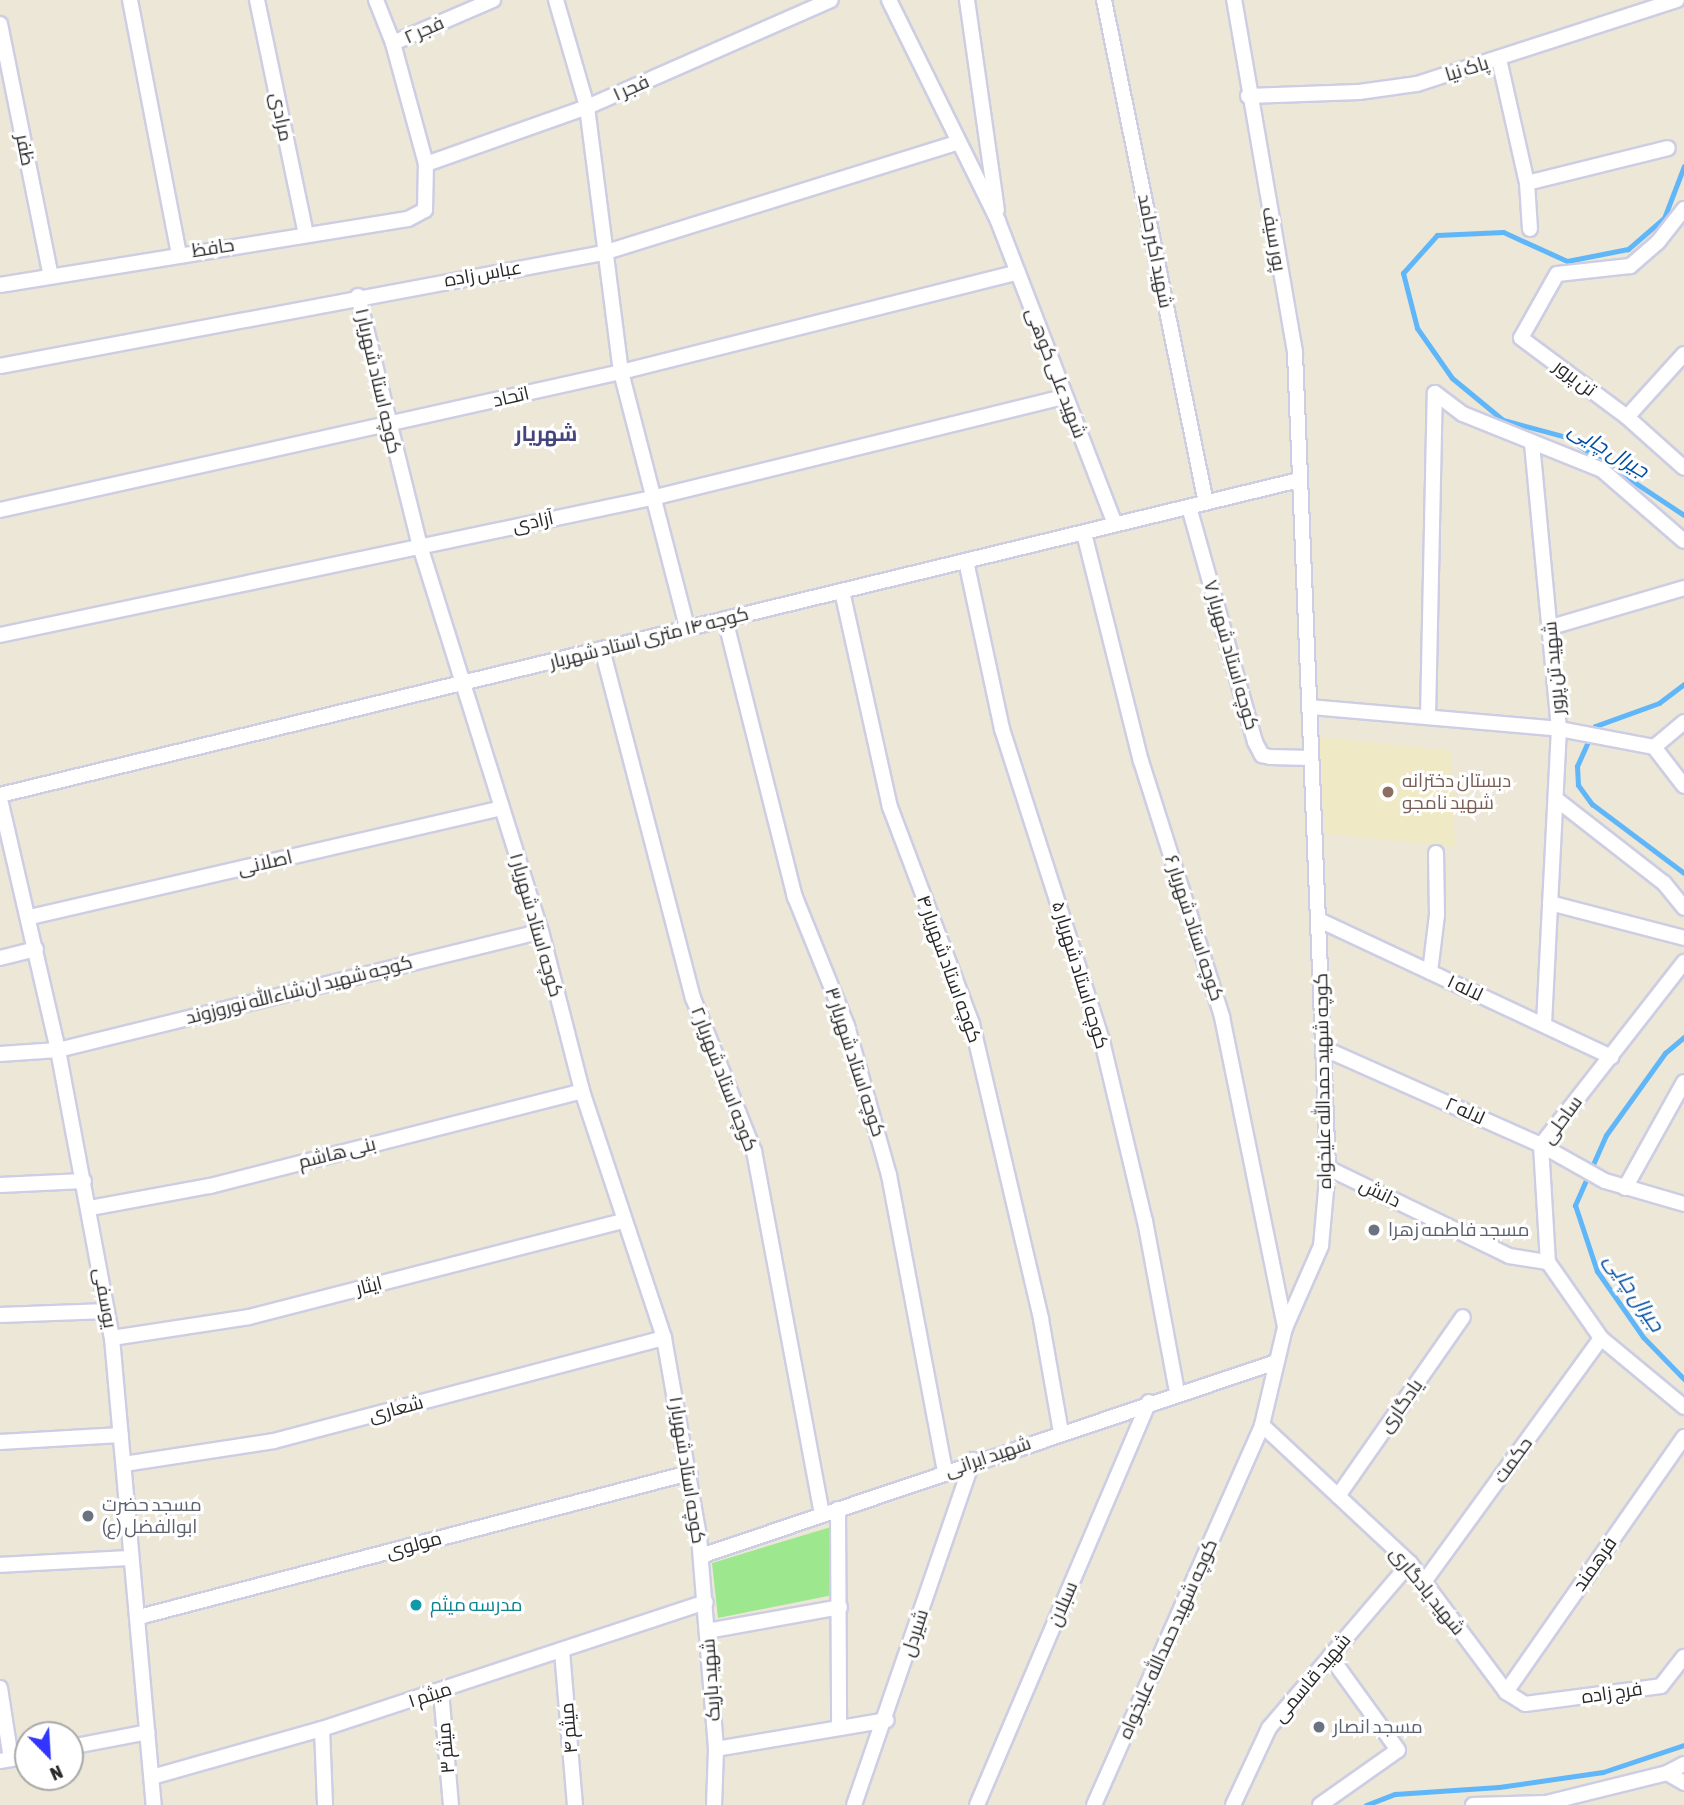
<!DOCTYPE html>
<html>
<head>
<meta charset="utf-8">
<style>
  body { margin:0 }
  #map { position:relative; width:1684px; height:1805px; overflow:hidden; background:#ece7d7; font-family:"Asap Condensed",Cairo,sans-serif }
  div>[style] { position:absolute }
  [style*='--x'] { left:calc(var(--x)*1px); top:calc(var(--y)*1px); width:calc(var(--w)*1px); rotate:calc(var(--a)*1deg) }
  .education>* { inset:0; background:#f0e9c5 }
  .green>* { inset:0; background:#9de88e }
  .stream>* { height:5px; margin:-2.5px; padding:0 2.5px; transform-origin:2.5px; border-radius:2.5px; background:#5fb6f9 }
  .roads { filter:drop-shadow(2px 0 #cdcde3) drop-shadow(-2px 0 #cdcde3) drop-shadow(0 2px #cdcde3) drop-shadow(0 -2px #cdcde3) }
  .street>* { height:14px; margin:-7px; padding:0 7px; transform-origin:7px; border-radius:7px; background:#fff }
  .dots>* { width:19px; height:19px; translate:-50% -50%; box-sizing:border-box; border:4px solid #fff; border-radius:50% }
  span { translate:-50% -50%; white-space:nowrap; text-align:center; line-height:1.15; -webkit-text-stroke:6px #fff; paint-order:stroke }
  .street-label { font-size:19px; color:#282828 }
  .education-label { font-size:19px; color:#785e54 }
  .left { translate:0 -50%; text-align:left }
  .worship-label { font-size:19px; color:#5b616d }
  .culture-label { font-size:19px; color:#0d838f }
  .neighbourhood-label { font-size:21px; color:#45457c; font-weight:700 }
  .water-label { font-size:21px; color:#014fa2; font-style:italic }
  .north { position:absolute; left:14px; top:1721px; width:70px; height:70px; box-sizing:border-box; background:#fff; border:2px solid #a9a9a9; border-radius:50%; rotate:156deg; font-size:19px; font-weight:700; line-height:28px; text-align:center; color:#282828 }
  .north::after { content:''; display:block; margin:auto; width:24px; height:32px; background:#3135ff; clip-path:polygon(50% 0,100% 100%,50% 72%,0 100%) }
</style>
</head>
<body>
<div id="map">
  <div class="education">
    <div style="clip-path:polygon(1318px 737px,1451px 751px,1455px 847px,1326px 834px)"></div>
  </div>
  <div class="green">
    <div style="clip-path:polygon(831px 1527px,838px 1594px,718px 1618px,712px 1563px)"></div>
  </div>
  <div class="stream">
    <div style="--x:1684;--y:166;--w:56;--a:111"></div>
    <div style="--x:1664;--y:218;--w:48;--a:139.3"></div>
    <div style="--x:1628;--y:249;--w:62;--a:168.9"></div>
    <div style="--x:1567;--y:261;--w:70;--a:-155.6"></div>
    <div style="--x:1503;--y:232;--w:66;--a:177.4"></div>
    <div style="--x:1437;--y:235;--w:51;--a:131.8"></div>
    <div style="--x:1403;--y:273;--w:57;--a:75.7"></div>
    <div style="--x:1417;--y:328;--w:61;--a:55"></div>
    <div style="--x:1452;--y:378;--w:66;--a:39.5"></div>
    <div style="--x:1503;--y:420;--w:65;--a:15.1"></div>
    <div style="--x:1566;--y:437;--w:141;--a:33.5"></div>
    <div style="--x:1684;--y:684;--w:31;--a:143"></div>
    <div style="--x:1659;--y:703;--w:68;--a:160.2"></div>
    <div style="--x:1595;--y:726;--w:44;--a:114.2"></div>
    <div style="--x:1577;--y:766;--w:19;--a:87"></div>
    <div style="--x:1578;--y:785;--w:24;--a:54"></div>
    <div style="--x:1592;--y:804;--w:115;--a:36.9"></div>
    <div style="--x:1684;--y:1037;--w:25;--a:140"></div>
    <div style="--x:1665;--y:1053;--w:101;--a:125.7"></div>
    <div style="--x:1606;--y:1135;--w:77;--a:113.9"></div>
    <div style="--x:1575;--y:1205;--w:70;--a:71.6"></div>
    <div style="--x:1597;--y:1271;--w:80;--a:55.1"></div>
    <div style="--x:1643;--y:1337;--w:59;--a:45.7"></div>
    <div style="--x:1366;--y:1805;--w:31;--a:-21"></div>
    <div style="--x:1395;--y:1794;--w:104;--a:-3.9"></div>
    <div style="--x:1499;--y:1787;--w:105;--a:-8.2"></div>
    <div style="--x:1603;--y:1772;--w:85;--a:-18.4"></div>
  </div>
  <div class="roads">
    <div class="street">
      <div style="--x:130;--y:0;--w:259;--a:79.1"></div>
      <div style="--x:257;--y:0;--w:239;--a:78.2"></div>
      <div style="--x:556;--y:0;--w:111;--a:73.8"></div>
      <div style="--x:587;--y:107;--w:267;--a:82.7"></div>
      <div style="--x:621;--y:372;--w:264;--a:75.5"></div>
      <div style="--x:889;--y:0;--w:246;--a:63.7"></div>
      <div style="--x:998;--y:221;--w:325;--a:68.9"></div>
      <div style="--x:967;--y:0;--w:212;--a:81.9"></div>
      <div style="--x:1104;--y:0;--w:513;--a:78.54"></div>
      <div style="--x:0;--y:24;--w:257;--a:78.6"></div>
      <div style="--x:393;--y:43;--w:109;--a:-23.3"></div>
      <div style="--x:1499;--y:59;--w:127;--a:77.3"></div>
      <div style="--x:1527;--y:183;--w:145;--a:-13.9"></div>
      <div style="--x:1248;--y:96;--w:111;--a:-2.1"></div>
      <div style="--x:1359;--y:92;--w:59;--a:-7.9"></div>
      <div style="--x:1417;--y:84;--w:273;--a:-17.9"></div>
      <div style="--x:426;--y:164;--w:171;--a:-19.5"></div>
      <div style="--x:587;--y:107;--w:266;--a:-23.7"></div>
      <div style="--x:1527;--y:183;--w:46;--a:86.3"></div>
      <div style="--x:1684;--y:209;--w:42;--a:128.2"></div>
      <div style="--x:1658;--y:242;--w:37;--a:139"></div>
      <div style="--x:1630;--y:266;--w:73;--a:173.7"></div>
      <div style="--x:1557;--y:274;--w:73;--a:119.4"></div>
      <div style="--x:1521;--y:338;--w:132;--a:36.7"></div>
      <div style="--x:1627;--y:417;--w:76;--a:41.8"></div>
      <div style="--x:0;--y:285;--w:413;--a:-9.2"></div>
      <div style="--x:408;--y:219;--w:19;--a:-28"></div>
      <div style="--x:425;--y:210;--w:46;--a:-88.8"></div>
      <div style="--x:426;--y:164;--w:125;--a:-105.3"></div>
      <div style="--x:393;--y:43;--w:46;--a:-111.6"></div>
      <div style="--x:358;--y:296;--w:258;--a:76.1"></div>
      <div style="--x:420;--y:546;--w:404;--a:72.6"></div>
      <div style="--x:541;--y:931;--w:165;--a:75.6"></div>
      <div style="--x:582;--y:1091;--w:260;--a:71.6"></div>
      <div style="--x:664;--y:1338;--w:202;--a:80"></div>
      <div style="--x:699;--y:1537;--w:213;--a:85.4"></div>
      <div style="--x:716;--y:1749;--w:56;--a:92"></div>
      <div style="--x:0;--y:366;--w:613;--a:-10.61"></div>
      <div style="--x:603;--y:253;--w:371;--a:-17.3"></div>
      <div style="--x:1435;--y:393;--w:35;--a:37"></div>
      <div style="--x:1463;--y:414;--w:150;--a:21.9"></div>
      <div style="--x:1602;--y:470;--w:108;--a:40.9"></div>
      <div style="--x:1627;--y:417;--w:85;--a:-47.9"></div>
      <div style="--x:1189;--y:507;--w:244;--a:74.3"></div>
      <div style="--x:1255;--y:742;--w:15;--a:62"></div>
      <div style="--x:1262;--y:755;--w:8;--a:14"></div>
      <div style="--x:1270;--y:757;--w:41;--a:1.4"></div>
      <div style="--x:0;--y:510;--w:636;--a:-12.53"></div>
      <div style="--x:621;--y:372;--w:409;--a:-14.1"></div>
      <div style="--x:1084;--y:533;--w:235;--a:76"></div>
      <div style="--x:1141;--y:761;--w:269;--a:72.4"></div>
      <div style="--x:1222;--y:1017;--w:317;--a:78.5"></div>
      <div style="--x:966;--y:561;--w:172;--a:77.9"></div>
      <div style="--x:1002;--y:729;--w:328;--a:72.2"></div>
      <div style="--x:1102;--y:1041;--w:185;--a:76.6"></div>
      <div style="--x:1145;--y:1221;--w:174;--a:79.4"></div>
      <div style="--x:842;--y:591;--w:221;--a:77.5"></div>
      <div style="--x:890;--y:807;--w:232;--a:69.3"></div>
      <div style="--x:972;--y:1024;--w:303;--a:76.8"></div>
      <div style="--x:1041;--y:1319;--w:116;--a:80"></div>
      <div style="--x:725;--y:619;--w:287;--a:75.9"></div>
      <div style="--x:795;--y:897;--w:139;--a:68"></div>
      <div style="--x:847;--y:1026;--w:155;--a:74.3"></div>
      <div style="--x:889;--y:1175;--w:302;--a:79.3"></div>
      <div style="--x:1551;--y:627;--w:139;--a:-16.3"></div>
      <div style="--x:0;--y:635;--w:666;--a:-11.87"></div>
      <div style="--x:652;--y:498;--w:423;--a:-13.8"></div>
      <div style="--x:602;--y:649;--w:361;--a:75.4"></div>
      <div style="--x:693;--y:998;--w:165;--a:68.3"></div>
      <div style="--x:754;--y:1151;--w:369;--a:79.4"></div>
      <div style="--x:1310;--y:707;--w:250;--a:5"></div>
      <div style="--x:1559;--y:729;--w:288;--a:-95.4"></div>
      <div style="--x:1428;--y:717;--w:324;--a:-88.8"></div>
      <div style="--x:1684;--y:722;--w:39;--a:140"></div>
      <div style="--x:1654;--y:747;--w:49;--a:52.4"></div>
      <div style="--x:0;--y:795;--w:1337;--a:-13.63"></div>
      <div style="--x:0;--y:799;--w:258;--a:77"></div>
      <div style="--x:58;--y:1050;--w:293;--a:79.4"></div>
      <div style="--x:112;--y:1338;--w:469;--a:84.9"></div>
      <div style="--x:1556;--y:799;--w:137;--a:37.9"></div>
      <div style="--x:1664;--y:883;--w:32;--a:51"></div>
      <div style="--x:1550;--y:903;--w:138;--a:14.6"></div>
      <div style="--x:30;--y:917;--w:483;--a:-13"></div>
      <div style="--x:1319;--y:920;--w:323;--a:25.1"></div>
      <div style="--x:0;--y:958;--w:37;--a:-14"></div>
      <div style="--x:1684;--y:962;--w:232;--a:128"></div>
      <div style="--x:1541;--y:1145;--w:117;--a:86.6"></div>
      <div style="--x:1548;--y:1262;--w:93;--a:55.1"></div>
      <div style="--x:1601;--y:1338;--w:108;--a:39.7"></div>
      <div style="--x:1430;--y:972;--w:57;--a:-83"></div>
      <div style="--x:1437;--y:915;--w:62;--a:-90.9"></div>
      <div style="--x:1544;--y:1024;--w:295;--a:-87.1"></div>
      <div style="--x:1559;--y:729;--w:97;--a:10.7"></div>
      <div style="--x:1323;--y:1048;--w:239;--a:24"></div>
      <div style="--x:1541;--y:1145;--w:73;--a:29.4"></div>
      <div style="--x:1605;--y:1181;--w:82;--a:16.2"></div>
      <div style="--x:0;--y:1054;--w:58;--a:-3.9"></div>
      <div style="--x:58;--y:1050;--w:497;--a:-13.8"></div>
      <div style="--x:1328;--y:1168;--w:201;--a:25.9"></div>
      <div style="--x:1509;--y:1256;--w:39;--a:9"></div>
      <div style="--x:0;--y:1185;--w:84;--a:-2.7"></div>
      <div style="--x:1625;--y:1188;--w:121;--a:-60.9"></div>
      <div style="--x:90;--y:1208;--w:122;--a:-10.4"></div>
      <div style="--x:210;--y:1186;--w:384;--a:-14.3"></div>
      <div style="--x:0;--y:1315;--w:107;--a:-2.1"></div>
      <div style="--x:112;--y:1338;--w:139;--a:-8.7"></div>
      <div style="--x:249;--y:1317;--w:386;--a:-14.4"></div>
      <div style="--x:1262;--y:1425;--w:202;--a:43"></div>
      <div style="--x:1410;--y:1563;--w:161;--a:53.3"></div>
      <div style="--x:1506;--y:1692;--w:22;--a:32"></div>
      <div style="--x:1525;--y:1704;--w:137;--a:-7.5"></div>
      <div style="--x:1661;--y:1686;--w:37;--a:-52"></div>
      <div style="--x:0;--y:1442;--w:121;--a:-3.3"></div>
      <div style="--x:124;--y:1464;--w:152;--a:-8.7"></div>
      <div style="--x:274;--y:1441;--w:403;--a:-14.8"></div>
      <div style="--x:1338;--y:1496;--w:218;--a:-55.1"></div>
      <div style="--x:838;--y:1509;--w:218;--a:89.7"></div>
      <div style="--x:701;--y:1556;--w:607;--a:-18.64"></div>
      <div style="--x:0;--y:1565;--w:131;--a:-3.1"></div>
      <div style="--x:1424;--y:1582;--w:301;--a:-54"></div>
      <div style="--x:139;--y:1617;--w:569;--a:-14.67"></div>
      <div style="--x:707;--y:1631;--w:135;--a:-10.2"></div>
      <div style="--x:562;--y:1651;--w:155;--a:85.2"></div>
      <div style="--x:0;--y:1688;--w:72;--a:81.2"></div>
      <div style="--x:441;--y:1691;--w:114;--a:85"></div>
      <div style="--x:1506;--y:1692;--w:311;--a:-55.1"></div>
      <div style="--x:322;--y:1729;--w:76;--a:87.7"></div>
      <div style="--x:70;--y:1747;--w:79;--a:-10.9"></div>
      <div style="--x:716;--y:1749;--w:173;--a:-9.6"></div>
      <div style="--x:0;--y:1761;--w:28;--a:-10"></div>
      <div style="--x:1667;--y:1773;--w:20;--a:30"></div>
      <div style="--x:152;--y:1777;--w:177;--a:-15.8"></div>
      <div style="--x:322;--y:1729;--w:404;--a:-18.3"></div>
      <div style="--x:854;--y:1805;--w:365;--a:-71"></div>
      <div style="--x:977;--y:1805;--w:438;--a:-66.9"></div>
      <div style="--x:1094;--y:1805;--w:415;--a:-66.1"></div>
      <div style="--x:1262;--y:1425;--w:100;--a:-76.7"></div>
      <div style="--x:1285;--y:1328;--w:90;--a:-66.3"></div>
      <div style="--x:1321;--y:1246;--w:78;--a:-84.9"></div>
      <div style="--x:1328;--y:1168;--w:817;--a:-92.32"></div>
      <div style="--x:1295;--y:352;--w:357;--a:-99.8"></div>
      <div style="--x:1233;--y:1805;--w:85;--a:-64.9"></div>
      <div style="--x:1269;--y:1728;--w:217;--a:-49.5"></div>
      <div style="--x:1320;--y:1805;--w:95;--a:-35.2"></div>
      <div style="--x:1398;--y:1750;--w:116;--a:-125.9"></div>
      <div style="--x:1473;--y:1805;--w:73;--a:-1.6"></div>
      <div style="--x:1546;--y:1803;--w:125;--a:-13.9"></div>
      <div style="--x:1667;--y:1773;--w:19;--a:-28"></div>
    </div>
  </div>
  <div class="dots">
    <div style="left:1388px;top:792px;background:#8d6e63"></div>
    <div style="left:1374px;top:1230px;background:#6b7280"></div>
    <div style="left:88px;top:1516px;background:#6b7280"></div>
    <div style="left:416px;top:1605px;background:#0f9aa8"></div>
    <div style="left:1319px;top:1727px;background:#6b7280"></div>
  </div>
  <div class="street-label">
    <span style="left:424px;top:30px;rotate:-24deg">فجر ۲</span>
    <span style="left:1467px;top:69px;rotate:-17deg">پاک نیا</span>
    <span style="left:631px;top:88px;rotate:-24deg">فجر ۱</span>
    <span style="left:281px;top:117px;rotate:78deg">مرادی</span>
    <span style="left:25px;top:150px;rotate:79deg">ظفر</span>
    <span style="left:1274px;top:239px;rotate:80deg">پور سیف</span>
    <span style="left:213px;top:248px;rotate:-9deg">حافظ</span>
    <span style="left:1155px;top:251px;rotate:79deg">شهید اکبر حامد</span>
    <span style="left:483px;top:274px;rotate:-10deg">عباس زاده</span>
    <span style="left:1056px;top:373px;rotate:69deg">شهید علی کوهی</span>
    <span style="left:1575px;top:378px;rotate:37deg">تن پرور</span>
    <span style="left:378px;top:381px;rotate:77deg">کوچه استاد شهریار ۱</span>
    <span style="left:511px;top:397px;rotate:-13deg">اتحاد</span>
    <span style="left:533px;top:522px;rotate:-12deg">آزادی</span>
    <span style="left:649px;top:638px;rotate:-14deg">کوچه ۱۴ متری استاد شهریار</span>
    <span style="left:1231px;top:655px;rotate:74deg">کوچه استاد شهریار ۷</span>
    <span style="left:1554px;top:668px;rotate:-95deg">شهید تن پرور</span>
    <span style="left:265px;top:863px;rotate:-13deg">اصلانی</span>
    <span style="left:536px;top:925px;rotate:74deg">کوچه استاد شهریار ۱</span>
    <span style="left:1194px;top:928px;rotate:72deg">کوچه استاد شهریار ۶</span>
    <span style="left:949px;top:969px;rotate:70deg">کوچه استاد شهریار ۴</span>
    <span style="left:1080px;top:975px;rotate:73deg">کوچه استاد شهریار ۵</span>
    <span style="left:1465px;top:988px;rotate:25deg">لاله ۱</span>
    <span style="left:299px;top:990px;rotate:-14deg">کوچه شهید ان‌شاءالله نوروزوند</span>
    <span style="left:855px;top:1062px;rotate:72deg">کوچه استاد شهریار ۳</span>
    <span style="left:724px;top:1079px;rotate:69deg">کوچه استاد شهریار ۲</span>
    <span style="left:1323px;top:1081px;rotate:-91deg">کوچه شهید حمدالله علیخواه</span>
    <span style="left:1465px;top:1111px;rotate:24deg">لاله ۲</span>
    <span style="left:1562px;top:1120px;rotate:-54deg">ساحلی</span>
    <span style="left:337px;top:1153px;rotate:-14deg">بنی هاشم</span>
    <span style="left:1380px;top:1193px;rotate:26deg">دانش</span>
    <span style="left:369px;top:1286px;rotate:-14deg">ایثار</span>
    <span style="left:105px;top:1298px;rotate:80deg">یوسفی</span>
    <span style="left:1401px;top:1406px;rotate:-55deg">یادگاری</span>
    <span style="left:396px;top:1409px;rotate:-15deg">شعاری</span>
    <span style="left:988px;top:1457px;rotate:-19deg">شهید ایرانی</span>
    <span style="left:1513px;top:1460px;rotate:-54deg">حکمت</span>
    <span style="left:687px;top:1470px;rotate:81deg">کوچه استاد شهریار ۱</span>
    <span style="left:414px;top:1545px;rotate:-15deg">مولوی</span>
    <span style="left:1595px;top:1564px;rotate:-55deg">فرهمند</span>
    <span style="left:1427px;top:1591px;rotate:51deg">شهید یادگاری</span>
    <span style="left:1063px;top:1604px;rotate:-67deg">سبلان</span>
    <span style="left:915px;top:1633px;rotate:-72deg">شیردل</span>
    <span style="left:1168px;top:1639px;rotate:-66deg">کوچه شهید حمدالله علیخواه</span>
    <span style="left:1312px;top:1678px;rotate:-50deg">شهید قاسمی</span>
    <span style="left:711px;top:1680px;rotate:-94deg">شهید باریک</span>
    <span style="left:1612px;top:1693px;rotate:-8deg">فرج زاده</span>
    <span style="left:430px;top:1695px;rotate:-18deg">میثم ۱</span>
    <span style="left:569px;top:1728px;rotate:-95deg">میثم ۴</span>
    <span style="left:446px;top:1748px;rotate:-95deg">میثم ۳</span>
  </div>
  <div class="education-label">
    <span class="left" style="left:1402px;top:792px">دبستان دخترانه<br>شهید نامجو</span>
  </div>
  <div class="worship-label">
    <span class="left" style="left:1388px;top:1230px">مسجد فاطمه زهرا</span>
    <span class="left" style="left:102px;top:1516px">مسجد حضرت<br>ابوالفضل (ع)</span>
    <span class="left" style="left:1333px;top:1727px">مسجد انصار</span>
  </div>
  <div class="culture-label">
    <span class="left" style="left:430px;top:1605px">مدرسه میثم</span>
  </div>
  <div class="neighbourhood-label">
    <span style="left:546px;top:433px">شهریار</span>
  </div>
  <div class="water-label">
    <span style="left:1609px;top:449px;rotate:31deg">جیرال چایی</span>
    <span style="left:1635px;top:1292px;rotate:56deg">جیرال چایی</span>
  </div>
  <div class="north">N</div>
</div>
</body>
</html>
